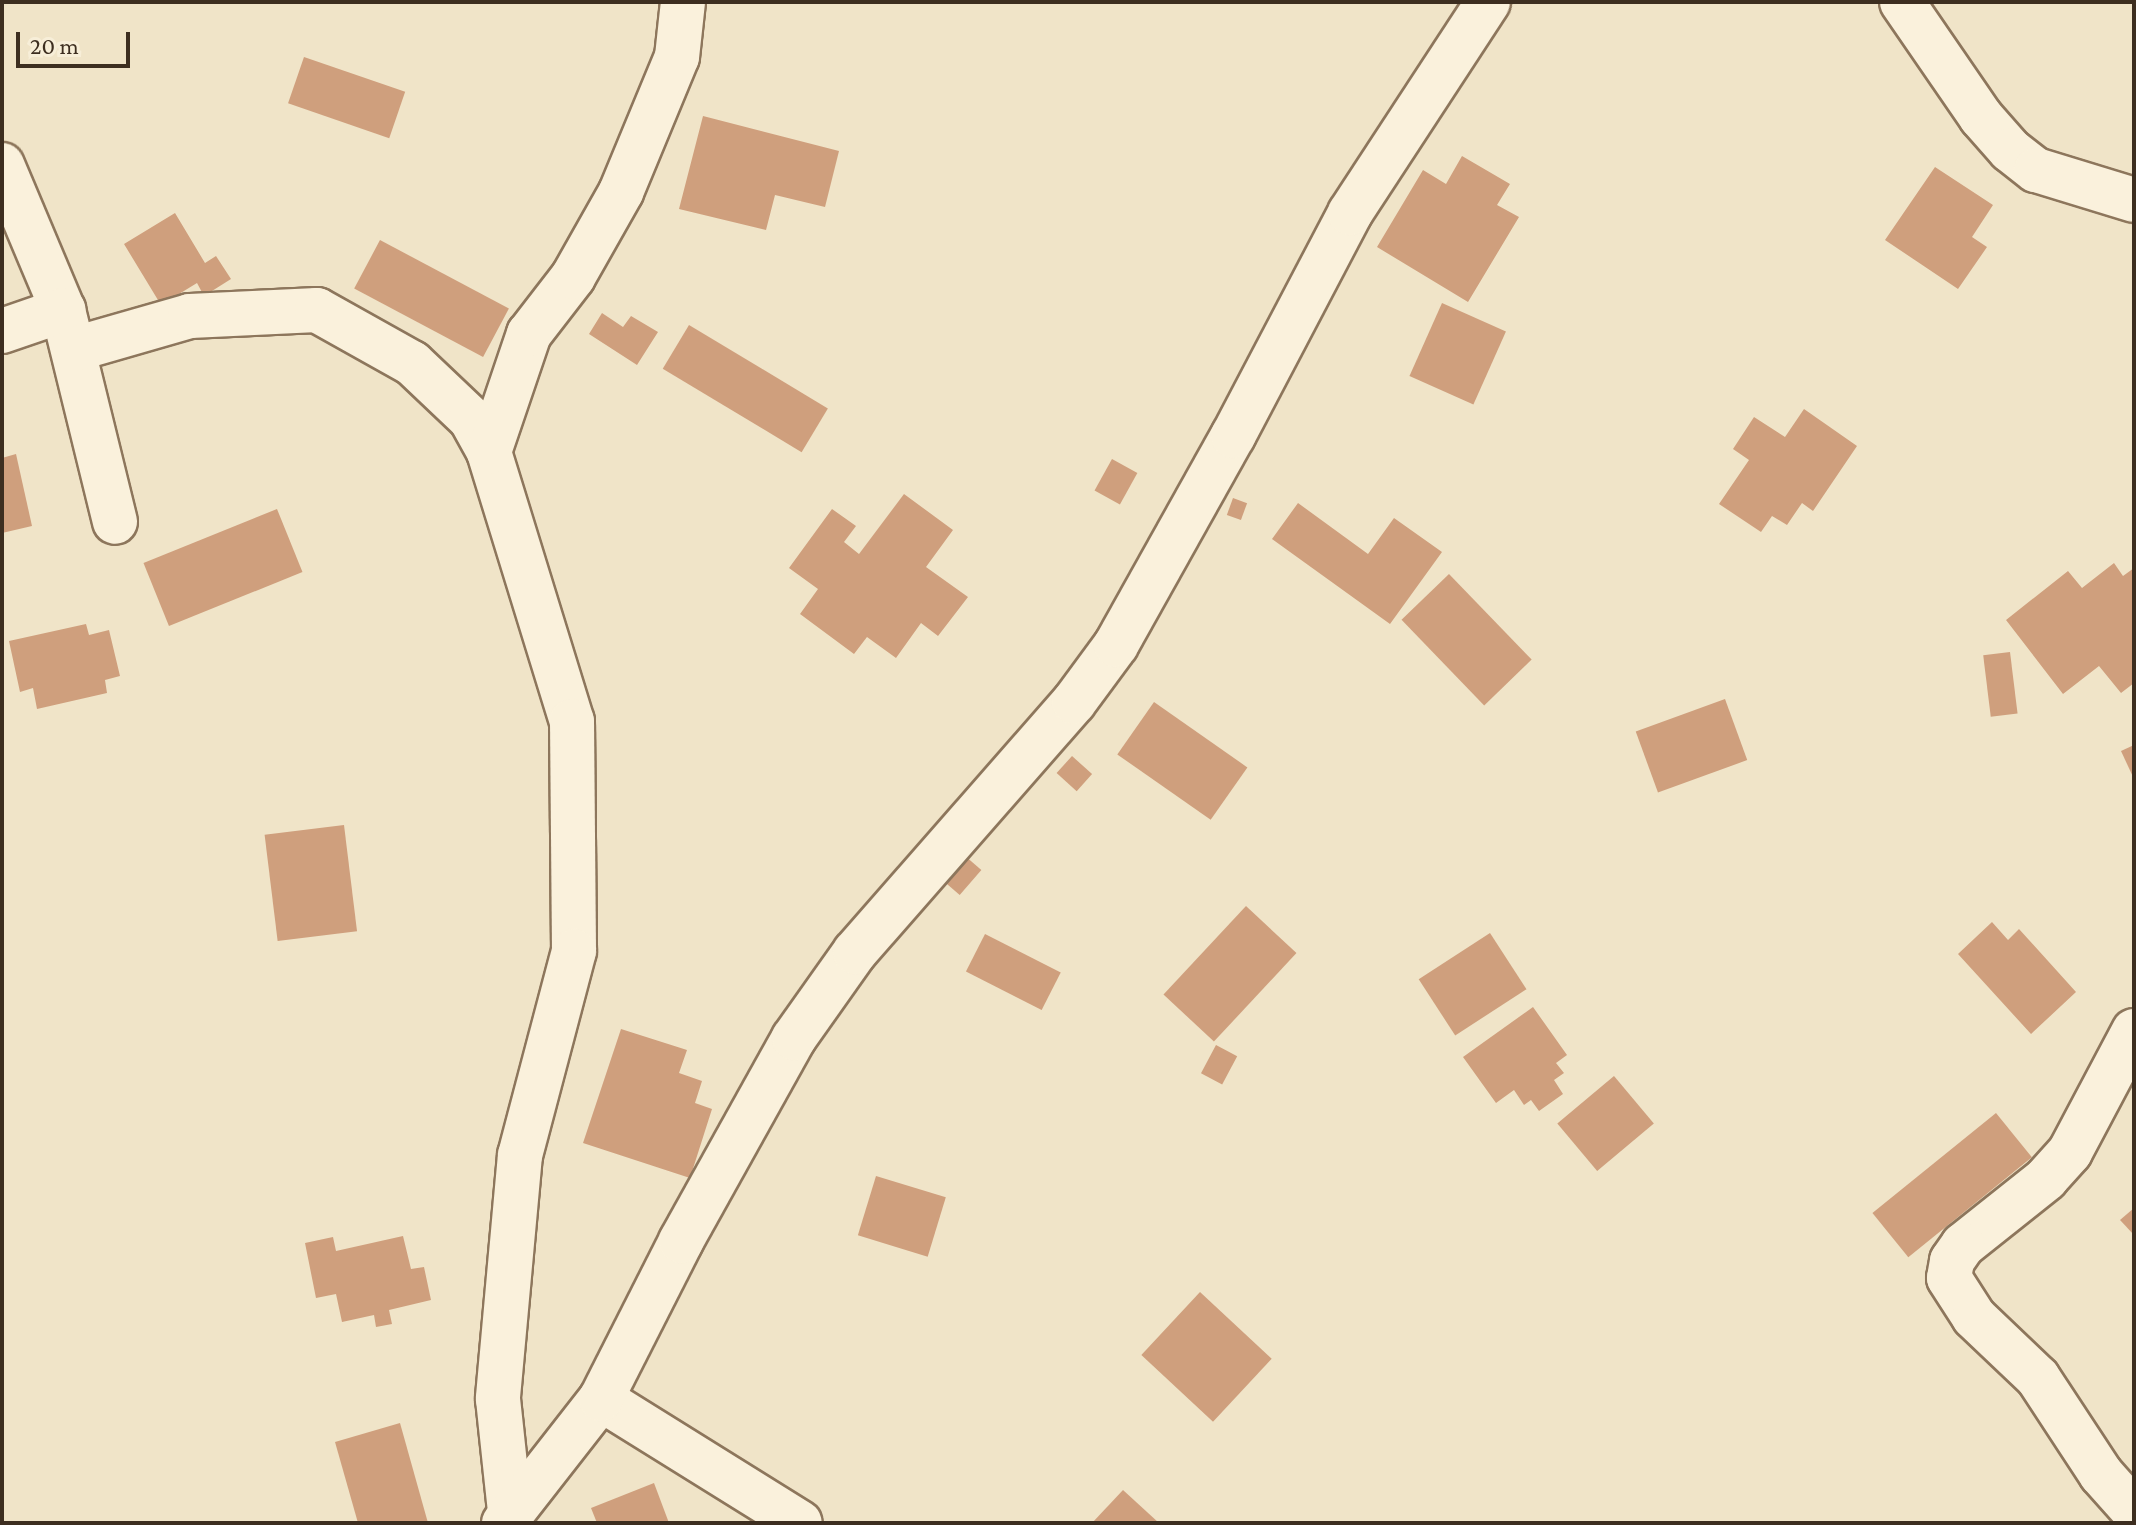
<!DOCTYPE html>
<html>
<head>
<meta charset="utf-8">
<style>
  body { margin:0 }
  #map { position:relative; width:2136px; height:1525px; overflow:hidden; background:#f0e4c8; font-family:"Crimson Pro",serif }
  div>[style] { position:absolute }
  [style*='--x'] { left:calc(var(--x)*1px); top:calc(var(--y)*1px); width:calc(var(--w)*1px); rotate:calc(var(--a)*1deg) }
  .building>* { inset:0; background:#cf9f7d; transform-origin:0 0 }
  .roads { filter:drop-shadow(2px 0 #8d765c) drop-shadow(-2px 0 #8d765c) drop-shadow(0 2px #8d765c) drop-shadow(0 -2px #8d765c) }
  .minor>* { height:44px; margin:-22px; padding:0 22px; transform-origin:22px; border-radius:22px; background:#faf1dc }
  span { translate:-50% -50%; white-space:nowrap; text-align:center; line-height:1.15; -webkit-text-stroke:6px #f7eed8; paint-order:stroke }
  .frame { position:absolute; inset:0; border:4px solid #3d2e20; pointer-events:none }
  .scale { position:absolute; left:16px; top:32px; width:114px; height:36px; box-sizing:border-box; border:4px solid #3d2e20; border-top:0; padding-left:10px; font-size:24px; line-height:28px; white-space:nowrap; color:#3d2e20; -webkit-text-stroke:6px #f7eed8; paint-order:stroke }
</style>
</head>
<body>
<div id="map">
  <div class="building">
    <div style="left:304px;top:57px;width:107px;height:49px;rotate:19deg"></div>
    <div style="clip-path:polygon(703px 116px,839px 151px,825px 207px,775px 195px,766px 230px,679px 209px)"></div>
    <div style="clip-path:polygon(1462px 156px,1510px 184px,1497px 205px,1519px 217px,1468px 302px,1377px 247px,1423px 170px,1446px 184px)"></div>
    <div style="clip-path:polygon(1935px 167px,1993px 205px,1972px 237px,1987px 247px,1958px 289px,1885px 240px)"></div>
    <div style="clip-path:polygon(175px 213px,205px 263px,216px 256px,231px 279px,204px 296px,197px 283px,161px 305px,124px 244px)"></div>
    <div style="left:380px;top:240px;width:146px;height:55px;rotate:28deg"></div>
    <div style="left:1442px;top:303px;width:70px;height:80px;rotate:24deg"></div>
    <div style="clip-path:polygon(602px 313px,623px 327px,631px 316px,658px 332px,637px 365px,589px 334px)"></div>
    <div style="left:689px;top:325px;width:162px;height:51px;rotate:31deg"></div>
    <div style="clip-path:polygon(1804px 409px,1857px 446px,1813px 511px,1802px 503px,1787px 525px,1772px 516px,1761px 532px,1719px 504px,1749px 460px,1733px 449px,1754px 417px,1785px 437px)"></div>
    <div style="clip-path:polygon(16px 454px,32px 526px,2px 533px,2px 458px)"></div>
    <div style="left:1112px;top:459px;width:29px;height:36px;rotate:29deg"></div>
    <div style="clip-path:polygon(904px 494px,953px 530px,926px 567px,968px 597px,938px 636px,921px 623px,896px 658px,867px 637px,854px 654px,800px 614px,818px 589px,789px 568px,832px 509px,856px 526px,844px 542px,859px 554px)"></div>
    <div style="left:1233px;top:498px;width:15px;height:18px;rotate:20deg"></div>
    <div style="clip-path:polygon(1298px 503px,1368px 554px,1394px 518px,1442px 552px,1390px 624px,1272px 539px)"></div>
    <div style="left:277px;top:509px;width:68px;height:144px;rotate:68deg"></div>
    <div style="clip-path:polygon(2114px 563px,2123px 576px,2134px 568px,2134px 683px,2121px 693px,2099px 666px,2063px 694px,2006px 620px,2068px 571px,2082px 588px)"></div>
    <div style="left:1449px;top:574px;width:119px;height:66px;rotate:46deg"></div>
    <div style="clip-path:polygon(86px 624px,89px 635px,109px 630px,120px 676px,105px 680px,107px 693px,37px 709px,33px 688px,20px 692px,9px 641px)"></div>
    <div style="left:2010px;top:652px;width:62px;height:27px;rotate:83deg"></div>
    <div style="left:1725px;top:699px;width:65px;height:95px;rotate:70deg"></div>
    <div style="left:1154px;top:702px;width:114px;height:64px;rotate:35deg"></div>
    <div style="clip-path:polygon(2134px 745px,2134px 779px,2121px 751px)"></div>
    <div style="left:1072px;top:756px;width:27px;height:23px;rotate:42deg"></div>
    <div style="left:344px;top:825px;width:107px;height:80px;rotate:83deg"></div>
    <div style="left:964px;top:855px;width:23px;height:33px;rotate:41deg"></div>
    <div style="left:1246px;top:906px;width:69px;height:121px;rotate:43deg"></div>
    <div style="clip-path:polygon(1992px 922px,2008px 940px,2019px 929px,2076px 992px,2031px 1034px,1958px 954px)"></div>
    <div style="left:1490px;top:933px;width:67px;height:85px;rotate:57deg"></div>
    <div style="left:985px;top:934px;width:85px;height:42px;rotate:27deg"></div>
    <div style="clip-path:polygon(1533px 1007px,1567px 1055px,1556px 1063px,1564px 1073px,1554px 1080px,1563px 1094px,1539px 1111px,1531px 1100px,1524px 1105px,1514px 1090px,1496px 1103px,1463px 1057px)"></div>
    <div style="clip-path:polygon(621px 1029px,687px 1050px,679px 1073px,702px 1081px,695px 1103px,712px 1109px,690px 1178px,583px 1143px)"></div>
    <div style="left:1216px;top:1045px;width:24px;height:32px;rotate:28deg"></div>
    <div style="left:1614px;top:1076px;width:62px;height:74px;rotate:50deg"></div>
    <div style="left:1996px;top:1113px;width:57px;height:159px;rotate:51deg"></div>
    <div style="left:876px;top:1176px;width:73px;height:62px;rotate:17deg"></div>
    <div style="clip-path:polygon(2134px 1208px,2134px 1235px,2120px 1220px)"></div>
    <div style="clip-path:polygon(403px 1236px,411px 1269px,424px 1267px,431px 1300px,389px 1310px,392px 1324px,376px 1327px,374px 1315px,342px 1322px,336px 1294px,316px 1298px,305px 1243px,333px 1237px,336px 1251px)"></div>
    <div style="left:1200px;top:1292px;width:98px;height:86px;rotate:43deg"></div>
    <div style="clip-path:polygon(400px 1423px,428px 1523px,358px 1523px,335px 1442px)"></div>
    <div style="clip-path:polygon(654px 1483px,669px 1523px,597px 1523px,591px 1508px)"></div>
    <div style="clip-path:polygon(1123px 1490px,1159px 1523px,1092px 1523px)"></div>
  </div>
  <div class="roads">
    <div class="minor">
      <div style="--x:1902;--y:2;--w:140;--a:55.5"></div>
      <div style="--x:1981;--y:117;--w:44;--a:48.7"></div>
      <div style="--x:2010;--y:150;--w:33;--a:38"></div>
      <div style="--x:2036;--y:170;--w:102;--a:17"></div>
      <div style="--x:2;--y:165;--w:157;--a:67.2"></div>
      <div style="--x:63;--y:310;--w:218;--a:76.2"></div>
      <div style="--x:2;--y:331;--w:65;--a:-19"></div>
      <div style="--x:75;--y:349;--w:120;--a:-16"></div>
      <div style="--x:190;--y:316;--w:127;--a:-2.7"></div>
      <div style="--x:317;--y:310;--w:109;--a:29.2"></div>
      <div style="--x:412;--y:363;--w:81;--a:43.5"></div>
      <div style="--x:471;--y:419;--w:38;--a:61"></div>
      <div style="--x:489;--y:452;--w:282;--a:72.9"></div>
      <div style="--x:572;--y:721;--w:230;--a:89.5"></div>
      <div style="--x:574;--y:951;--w:211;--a:104.8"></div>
      <div style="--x:520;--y:1155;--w:245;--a:95.2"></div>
      <div style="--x:498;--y:1399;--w:113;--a:83.9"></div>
      <div style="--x:489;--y:452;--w:125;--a:-71.3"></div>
      <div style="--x:529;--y:334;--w:72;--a:-52.3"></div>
      <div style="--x:573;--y:277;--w:98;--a:-60.5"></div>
      <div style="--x:621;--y:192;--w:146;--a:-67.5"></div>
      <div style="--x:677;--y:57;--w:55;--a:-83.8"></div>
      <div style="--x:2134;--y:1031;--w:137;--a:117.9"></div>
      <div style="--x:2070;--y:1152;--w:36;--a:132"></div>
      <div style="--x:2046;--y:1179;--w:106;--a:141.5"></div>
      <div style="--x:1963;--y:1245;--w:19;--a:125"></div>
      <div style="--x:1952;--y:1261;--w:17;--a:100"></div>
      <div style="--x:1949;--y:1278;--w:46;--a:57.3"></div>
      <div style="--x:1974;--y:1317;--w:88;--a:43.6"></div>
      <div style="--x:2038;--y:1378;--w:115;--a:56.7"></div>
      <div style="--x:2101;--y:1474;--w:50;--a:48.3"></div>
      <div style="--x:601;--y:1399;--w:234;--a:31.9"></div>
      <div style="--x:504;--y:1523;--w:157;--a:-52"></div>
      <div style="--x:601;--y:1399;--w:177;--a:-63.1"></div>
      <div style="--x:681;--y:1241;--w:232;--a:-60.9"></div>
      <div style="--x:794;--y:1038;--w:105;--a:-54.7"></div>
      <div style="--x:855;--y:952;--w:332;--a:-48.8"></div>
      <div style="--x:1074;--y:702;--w:71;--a:-53.6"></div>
      <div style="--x:1116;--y:645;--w:240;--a:-60.8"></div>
      <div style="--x:1233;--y:436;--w:252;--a:-62.3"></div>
      <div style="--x:1350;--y:213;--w:252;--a:-56.8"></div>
    </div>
  </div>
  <div class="frame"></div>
  <div class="scale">20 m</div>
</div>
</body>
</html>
